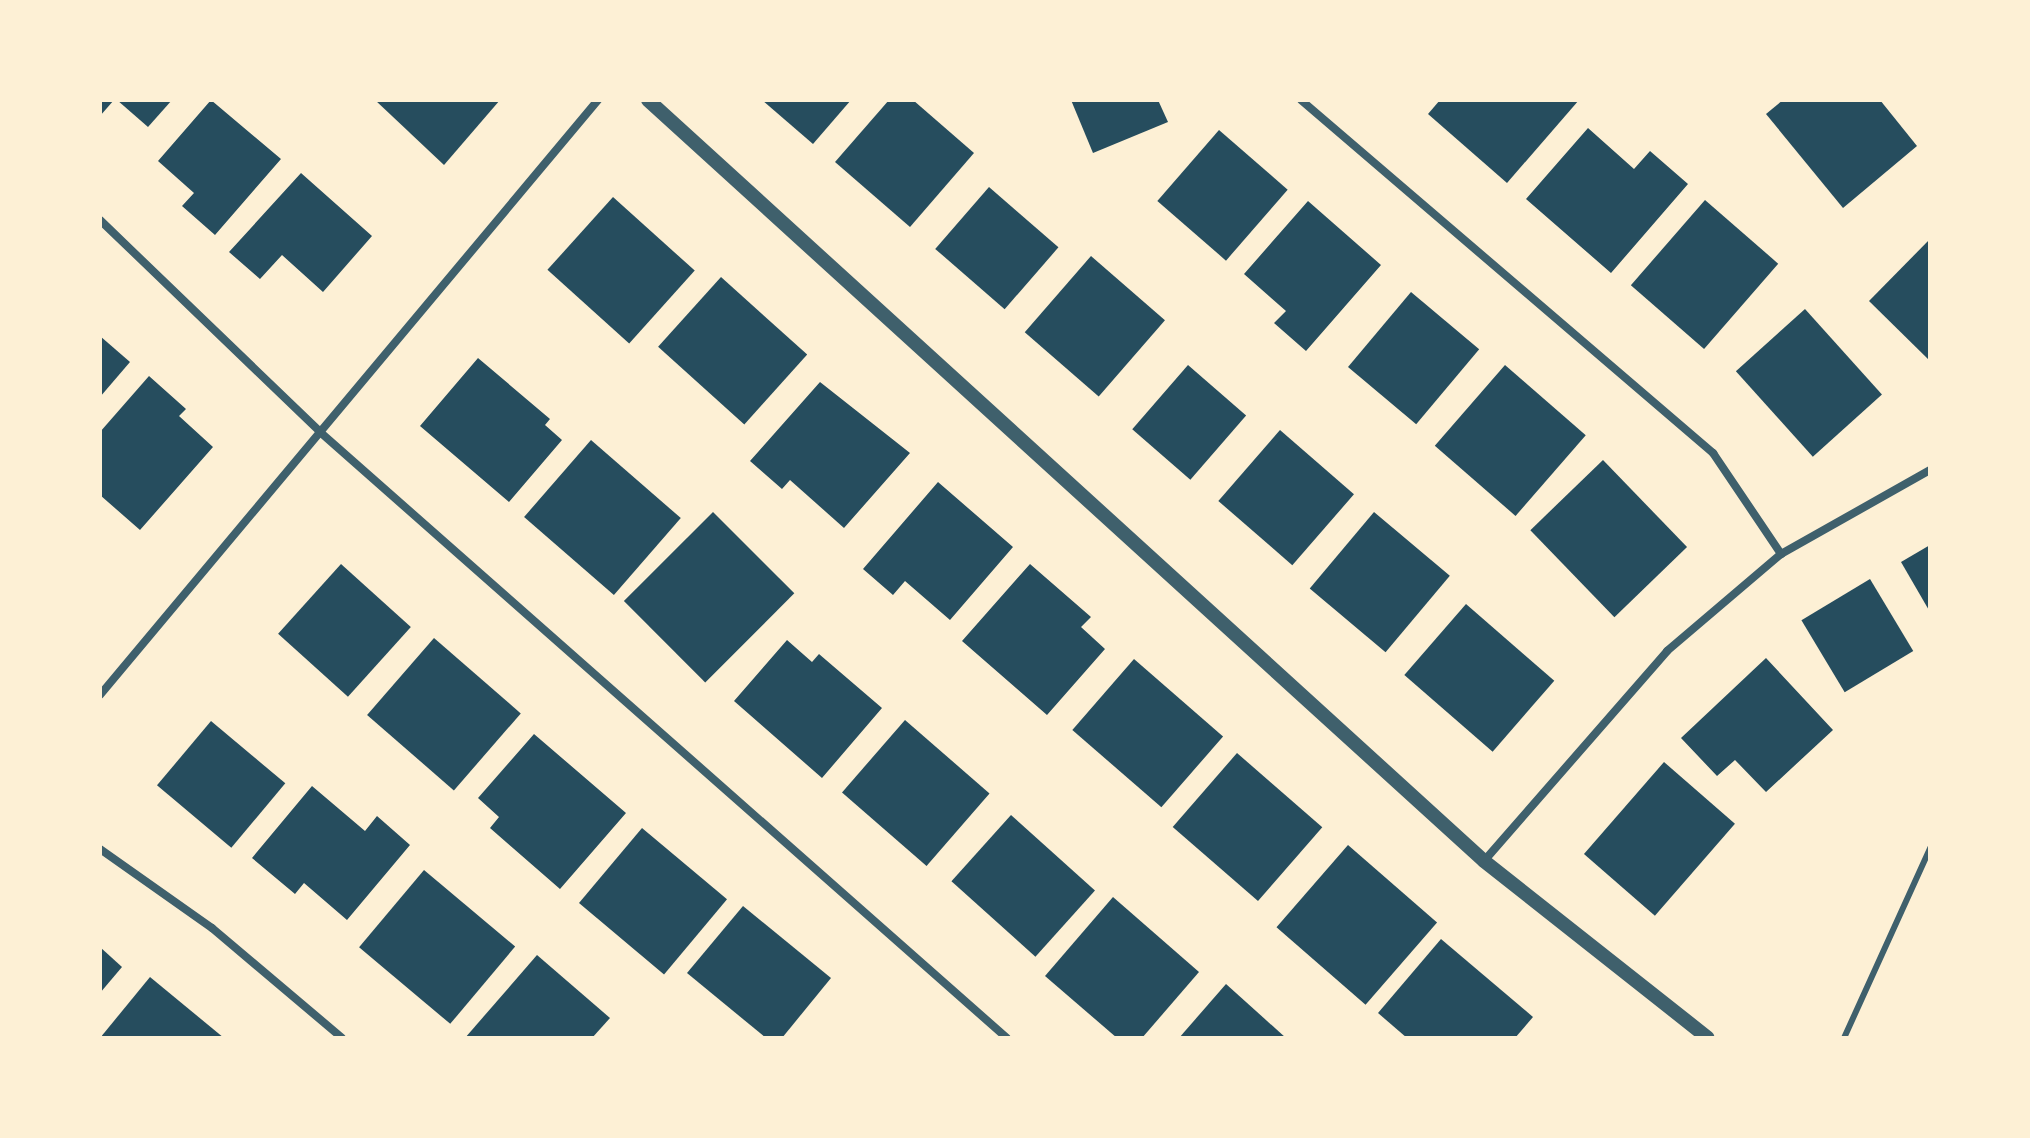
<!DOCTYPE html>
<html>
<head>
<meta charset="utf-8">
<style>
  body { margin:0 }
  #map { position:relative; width:2030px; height:1138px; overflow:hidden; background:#fdf0d5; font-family:"DejaVu Sans",sans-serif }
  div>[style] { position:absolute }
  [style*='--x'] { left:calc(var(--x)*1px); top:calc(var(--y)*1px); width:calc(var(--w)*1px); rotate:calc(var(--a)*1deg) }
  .building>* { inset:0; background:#264d5e; transform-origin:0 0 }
  .service>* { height:6px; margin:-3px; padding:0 3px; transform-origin:3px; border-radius:3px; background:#3f606c }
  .minor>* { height:8px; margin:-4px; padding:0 4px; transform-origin:4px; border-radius:4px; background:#3f606c }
  .tertiary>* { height:14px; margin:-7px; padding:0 7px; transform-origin:7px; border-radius:7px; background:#3f606c }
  span { translate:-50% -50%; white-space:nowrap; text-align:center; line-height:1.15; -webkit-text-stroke:7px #fdf0d5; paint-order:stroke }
  .frame { position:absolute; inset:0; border:102px solid #fdf0d5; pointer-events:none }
</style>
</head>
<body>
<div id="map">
  <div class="building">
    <div style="clip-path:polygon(100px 100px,114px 100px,100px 116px)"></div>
    <div style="clip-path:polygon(117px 100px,172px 100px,148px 127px)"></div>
    <div style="clip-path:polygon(211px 100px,281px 159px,215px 235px,182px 206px,194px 193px,158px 161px)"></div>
    <div style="clip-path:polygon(375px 100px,500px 100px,444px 165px)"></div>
    <div style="clip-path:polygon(762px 100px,851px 100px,813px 144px)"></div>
    <div style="clip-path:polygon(889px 100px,913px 100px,974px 153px,910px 227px,835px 162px)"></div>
    <div style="clip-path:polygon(1071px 100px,1158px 100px,1168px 122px,1093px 153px)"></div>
    <div style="clip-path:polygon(1440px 100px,1579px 100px,1507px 183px,1428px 114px)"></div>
    <div style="clip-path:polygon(1783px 100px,1880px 100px,1917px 146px,1843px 208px,1766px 114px)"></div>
    <div style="clip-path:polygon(1588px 128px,1634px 169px,1650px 151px,1688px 184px,1611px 273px,1526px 199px)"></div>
    <div style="left:1219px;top:130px;width:91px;height:94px;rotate:41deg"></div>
    <div style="clip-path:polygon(301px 173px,372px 236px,323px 292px,282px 255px,260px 279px,229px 252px)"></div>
    <div style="left:989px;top:187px;width:92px;height:82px;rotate:41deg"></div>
    <div style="left:613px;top:197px;width:110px;height:98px;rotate:42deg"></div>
    <div style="left:1705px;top:200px;width:97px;height:113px;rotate:41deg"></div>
    <div style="clip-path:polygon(1308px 201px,1381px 265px,1306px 351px,1274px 323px,1286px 311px,1244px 274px)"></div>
    <div style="clip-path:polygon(1930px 239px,1930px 361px,1869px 301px)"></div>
    <div style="left:1091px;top:256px;width:98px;height:101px;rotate:41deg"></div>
    <div style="left:721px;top:277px;width:116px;height:94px;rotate:42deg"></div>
    <div style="left:1411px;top:292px;width:89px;height:98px;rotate:40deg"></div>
    <div style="left:1805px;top:309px;width:115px;height:93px;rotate:48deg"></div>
    <div style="clip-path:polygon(100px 336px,130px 362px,100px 397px)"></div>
    <div style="clip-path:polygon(478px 358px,550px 419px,545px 425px,562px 440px,509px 502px,420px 426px)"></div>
    <div style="left:1188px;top:365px;width:77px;height:85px;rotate:41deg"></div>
    <div style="left:1505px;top:365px;width:107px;height:107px;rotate:41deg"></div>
    <div style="clip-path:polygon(149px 376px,186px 409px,179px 416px,213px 447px,140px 530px,100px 495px,100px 432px)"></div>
    <div style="clip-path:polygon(820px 382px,910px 453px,844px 528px,790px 480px,782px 489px,750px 461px)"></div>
    <div style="left:1280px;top:430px;width:98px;height:94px;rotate:41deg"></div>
    <div style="left:591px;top:440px;width:119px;height:102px;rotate:41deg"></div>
    <div style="left:1603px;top:460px;width:121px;height:101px;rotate:46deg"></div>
    <div style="clip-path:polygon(938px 482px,1013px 547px,950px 620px,905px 581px,893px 595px,863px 569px)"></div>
    <div style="left:713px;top:512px;width:115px;height:126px;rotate:45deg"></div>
    <div style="left:1374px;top:512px;width:99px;height:100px;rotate:40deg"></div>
    <div style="clip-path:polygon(1930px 545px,1930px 612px,1901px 562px)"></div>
    <div style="left:341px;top:564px;width:94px;height:94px;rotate:42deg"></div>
    <div style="clip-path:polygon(1030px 564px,1091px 617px,1081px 627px,1105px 649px,1047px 715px,962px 641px)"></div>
    <div style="left:1870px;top:579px;width:84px;height:80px;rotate:59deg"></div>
    <div style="left:1466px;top:604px;width:117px;height:94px;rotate:41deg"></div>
    <div style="left:434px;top:638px;width:115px;height:102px;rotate:41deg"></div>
    <div style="clip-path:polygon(787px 640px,812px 662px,819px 654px,882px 708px,822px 778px,734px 701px)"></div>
    <div style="clip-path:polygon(1766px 658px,1833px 730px,1766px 792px,1735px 760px,1717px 776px,1681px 738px)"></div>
    <div style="left:1134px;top:659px;width:118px;height:94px;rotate:41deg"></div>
    <div style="left:905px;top:720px;width:112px;height:96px;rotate:41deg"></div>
    <div style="left:211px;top:721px;width:97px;height:84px;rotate:40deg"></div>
    <div style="clip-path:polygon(534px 734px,626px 813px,560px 889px,490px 828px,499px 817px,478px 798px)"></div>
    <div style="left:1237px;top:753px;width:113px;height:98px;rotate:41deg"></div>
    <div style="left:1664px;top:762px;width:94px;height:122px;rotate:41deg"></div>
    <div style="clip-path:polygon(312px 786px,365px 831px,377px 816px,410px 845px,347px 920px,304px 883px,295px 894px,252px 858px)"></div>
    <div style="left:1011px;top:815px;width:113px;height:89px;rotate:42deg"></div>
    <div style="left:642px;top:828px;width:111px;height:98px;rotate:40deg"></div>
    <div style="left:1348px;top:845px;width:118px;height:109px;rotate:41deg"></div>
    <div style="left:424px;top:870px;width:119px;height:101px;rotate:40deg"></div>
    <div style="clip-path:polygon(1113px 897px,1199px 972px,1142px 1038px,1117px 1038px,1045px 976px)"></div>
    <div style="clip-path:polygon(743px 906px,831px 978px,782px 1038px,766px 1038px,687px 973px)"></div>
    <div style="clip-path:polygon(1441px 939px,1533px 1017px,1515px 1038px,1407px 1038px,1378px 1013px)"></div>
    <div style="clip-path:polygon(100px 947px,122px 967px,100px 993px)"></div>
    <div style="clip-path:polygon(537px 955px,610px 1018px,592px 1038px,465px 1038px)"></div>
    <div style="clip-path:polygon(150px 977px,224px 1038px,100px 1038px)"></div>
    <div style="clip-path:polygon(1226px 984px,1286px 1038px,1179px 1038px)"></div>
  </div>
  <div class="service">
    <div style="--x:1844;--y:1038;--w:209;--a:-65.6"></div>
  </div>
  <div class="minor">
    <div style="--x:1301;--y:100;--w:543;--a:40.59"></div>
    <div style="--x:1713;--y:453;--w:122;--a:56"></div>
    <div style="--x:100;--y:220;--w:306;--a:43.9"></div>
    <div style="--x:320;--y:432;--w:916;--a:41.42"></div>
    <div style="--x:100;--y:695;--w:776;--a:-50.07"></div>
    <div style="--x:100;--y:849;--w:137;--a:35.2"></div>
    <div style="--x:212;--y:928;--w:170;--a:40.2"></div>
    <div style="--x:1484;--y:861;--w:279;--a:-48.9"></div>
    <div style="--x:1667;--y:651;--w:150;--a:-40.4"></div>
    <div style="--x:1781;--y:554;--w:171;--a:-29.4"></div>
  </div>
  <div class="tertiary">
    <div style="--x:648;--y:100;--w:1130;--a:42.31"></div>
    <div style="--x:1484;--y:861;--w:285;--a:38.3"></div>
  </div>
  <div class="frame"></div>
</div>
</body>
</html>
